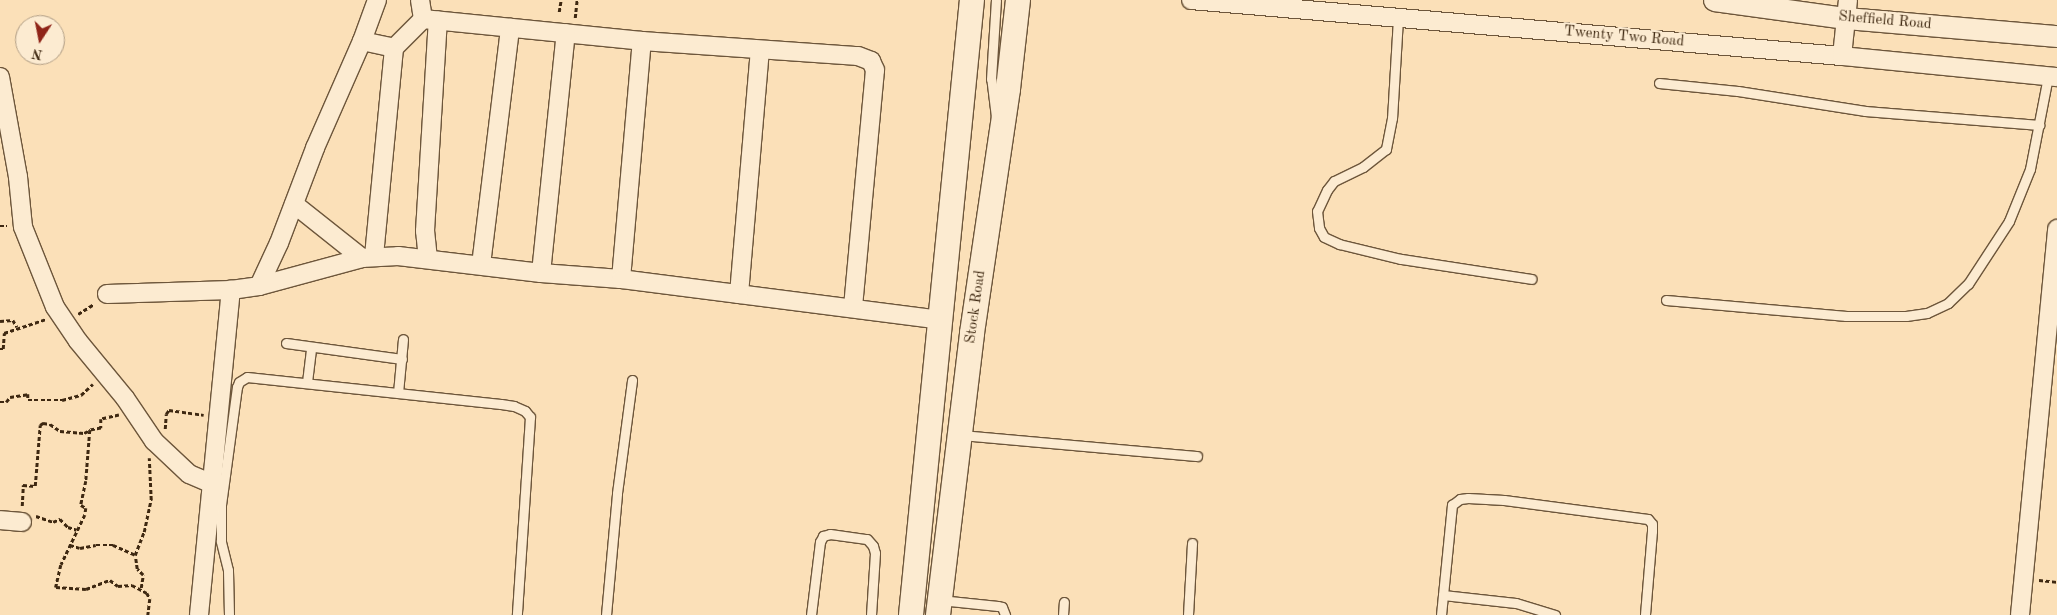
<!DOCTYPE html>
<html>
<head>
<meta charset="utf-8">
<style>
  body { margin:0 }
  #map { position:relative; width:2057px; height:615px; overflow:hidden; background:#fbe0b8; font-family:"Old Standard TT",serif }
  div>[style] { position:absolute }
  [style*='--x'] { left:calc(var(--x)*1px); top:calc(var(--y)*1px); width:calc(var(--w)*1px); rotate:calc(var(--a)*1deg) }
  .path>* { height:2.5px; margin-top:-1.25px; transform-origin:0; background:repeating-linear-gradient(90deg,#3e2811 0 4px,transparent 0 6.5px) }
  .roads { filter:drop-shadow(1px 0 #6d563b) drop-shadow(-1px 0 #6d563b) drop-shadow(0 1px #6d563b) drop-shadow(0 -1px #6d563b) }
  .service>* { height:9px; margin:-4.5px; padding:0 4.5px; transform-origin:4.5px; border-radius:4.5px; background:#fcebd1 }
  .minor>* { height:18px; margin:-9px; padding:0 9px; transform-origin:9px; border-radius:9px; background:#fcebd1 }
  .tertiary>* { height:21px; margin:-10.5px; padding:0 10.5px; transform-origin:10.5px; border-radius:10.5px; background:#fcebd1 }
  .secondary>* { height:24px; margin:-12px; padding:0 12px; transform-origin:12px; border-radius:12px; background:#fcebd1 }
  span { translate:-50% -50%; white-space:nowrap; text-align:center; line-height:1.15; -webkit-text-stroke:4px #fcebd1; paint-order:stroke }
  .street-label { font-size:15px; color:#3e2811 }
  .north { position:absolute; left:15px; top:15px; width:50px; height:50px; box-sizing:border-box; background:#fcebd1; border:1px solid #b09d84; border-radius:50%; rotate:191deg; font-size:14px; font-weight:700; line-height:20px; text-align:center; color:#3e2811 }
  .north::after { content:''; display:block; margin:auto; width:18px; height:22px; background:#8f2418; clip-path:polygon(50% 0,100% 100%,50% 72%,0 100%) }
</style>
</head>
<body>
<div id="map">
  <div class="path">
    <div style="--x:559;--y:12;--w:12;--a:-81"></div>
    <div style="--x:575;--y:18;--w:18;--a:-84"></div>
    <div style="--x:0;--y:226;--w:7;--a:0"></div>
    <div style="--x:78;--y:314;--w:19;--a:-32"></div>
    <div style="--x:0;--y:321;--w:13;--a:-4"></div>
    <div style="--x:13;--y:320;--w:8;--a:60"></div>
    <div style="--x:0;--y:349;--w:3;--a:0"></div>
    <div style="--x:3;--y:349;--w:16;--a:-86"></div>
    <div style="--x:4;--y:333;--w:44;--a:-18.4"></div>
    <div style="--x:0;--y:402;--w:6;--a:0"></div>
    <div style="--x:6;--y:402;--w:6;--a:-51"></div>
    <div style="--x:10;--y:397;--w:18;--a:-9"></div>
    <div style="--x:28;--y:394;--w:6;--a:90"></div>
    <div style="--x:28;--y:400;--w:34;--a:0"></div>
    <div style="--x:62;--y:400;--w:20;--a:-15"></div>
    <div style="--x:81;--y:395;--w:16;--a:-43"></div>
    <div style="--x:119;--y:415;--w:18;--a:167"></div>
    <div style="--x:101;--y:419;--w:9;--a:90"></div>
    <div style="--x:101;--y:428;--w:11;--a:170"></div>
    <div style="--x:90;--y:430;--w:51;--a:94.5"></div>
    <div style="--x:86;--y:481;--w:25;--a:102"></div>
    <div style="--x:81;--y:505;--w:6;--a:31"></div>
    <div style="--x:86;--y:508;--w:7;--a:98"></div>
    <div style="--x:85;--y:515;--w:55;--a:115.6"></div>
    <div style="--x:61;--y:565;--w:23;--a:103"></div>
    <div style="--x:56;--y:587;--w:30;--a:4"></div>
    <div style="--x:86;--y:589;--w:26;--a:-21"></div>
    <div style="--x:110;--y:580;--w:10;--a:37"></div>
    <div style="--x:118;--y:586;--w:14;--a:-4"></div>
    <div style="--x:132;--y:585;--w:17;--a:28"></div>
    <div style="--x:147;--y:593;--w:7;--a:63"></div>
    <div style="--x:150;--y:599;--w:16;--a:97"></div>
    <div style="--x:165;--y:429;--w:15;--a:-86"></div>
    <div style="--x:166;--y:414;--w:5;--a:-53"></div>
    <div style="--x:169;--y:410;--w:35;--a:8"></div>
    <div style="--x:22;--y:506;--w:21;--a:-87"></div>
    <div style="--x:23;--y:485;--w:12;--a:5"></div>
    <div style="--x:35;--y:486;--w:61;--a:-85.3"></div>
    <div style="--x:40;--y:425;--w:4;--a:-34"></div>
    <div style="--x:43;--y:423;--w:7;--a:8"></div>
    <div style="--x:50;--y:424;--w:12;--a:35"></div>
    <div style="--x:60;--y:431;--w:24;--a:5"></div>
    <div style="--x:84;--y:433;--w:7;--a:-27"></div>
    <div style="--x:36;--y:516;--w:18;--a:19"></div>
    <div style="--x:53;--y:522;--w:8;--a:-23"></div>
    <div style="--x:60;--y:519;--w:11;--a:45"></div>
    <div style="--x:68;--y:527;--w:9;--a:18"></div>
    <div style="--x:70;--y:545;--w:10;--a:17"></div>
    <div style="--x:80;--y:548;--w:16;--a:-11"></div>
    <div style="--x:96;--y:545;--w:17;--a:0"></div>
    <div style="--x:113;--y:545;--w:24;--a:24"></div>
    <div style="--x:2039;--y:580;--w:18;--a:6"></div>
    <div style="--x:141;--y:588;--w:13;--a:-81"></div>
    <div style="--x:143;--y:575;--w:8;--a:-135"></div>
    <div style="--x:137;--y:569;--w:14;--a:-98"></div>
    <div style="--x:135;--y:555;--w:25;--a:-69"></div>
    <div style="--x:144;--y:532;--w:33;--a:-78"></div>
    <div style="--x:151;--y:500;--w:42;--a:-92.7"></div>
  </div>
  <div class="roads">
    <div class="service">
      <div style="--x:1398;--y:18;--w:100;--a:93.4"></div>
      <div style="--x:1392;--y:118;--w:32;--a:101"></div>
      <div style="--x:1386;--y:149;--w:29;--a:142"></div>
      <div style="--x:1363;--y:167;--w:32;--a:154"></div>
      <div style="--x:1334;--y:181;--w:11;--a:128"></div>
      <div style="--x:1327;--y:190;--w:23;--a:115"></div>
      <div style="--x:1317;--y:211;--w:17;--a:83"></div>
      <div style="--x:1319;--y:228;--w:10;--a:61"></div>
      <div style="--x:1324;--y:237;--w:17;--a:25"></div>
      <div style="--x:1339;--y:244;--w:64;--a:13.6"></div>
      <div style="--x:1401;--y:259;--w:132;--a:8.7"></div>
      <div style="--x:1659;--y:83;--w:79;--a:5.8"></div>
      <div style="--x:1738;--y:91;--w:129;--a:8.9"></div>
      <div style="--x:1865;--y:111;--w:175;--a:4.6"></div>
      <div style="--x:996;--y:117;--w:38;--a:-97"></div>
      <div style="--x:991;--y:79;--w:79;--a:-86.4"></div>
      <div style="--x:1666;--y:300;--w:181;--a:5.1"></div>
      <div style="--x:1846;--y:316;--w:60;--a:0"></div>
      <div style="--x:1906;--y:316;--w:21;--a:-8"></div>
      <div style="--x:1927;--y:313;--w:23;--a:-25"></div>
      <div style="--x:1948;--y:303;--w:28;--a:-44"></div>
      <div style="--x:1968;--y:284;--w:75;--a:-56.9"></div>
      <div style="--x:2009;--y:221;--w:56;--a:-68"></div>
      <div style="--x:2030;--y:169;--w:95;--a:-79"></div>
      <div style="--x:286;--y:343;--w:117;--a:7.9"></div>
      <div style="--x:307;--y:382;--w:35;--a:-83"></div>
      <div style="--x:398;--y:393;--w:54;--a:-84.7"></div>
      <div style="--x:960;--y:435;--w:238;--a:5.1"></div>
      <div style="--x:1443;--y:595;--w:73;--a:6.3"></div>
      <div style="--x:1516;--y:603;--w:41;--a:17.1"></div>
      <div style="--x:940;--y:600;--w:58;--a:5.9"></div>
      <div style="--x:998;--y:606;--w:4;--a:14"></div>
      <div style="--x:1002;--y:607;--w:9;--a:69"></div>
      <div style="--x:229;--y:615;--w:45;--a:-91.3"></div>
      <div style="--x:228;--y:570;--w:30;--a:-104"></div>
      <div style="--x:221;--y:541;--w:36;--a:-90"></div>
      <div style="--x:221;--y:505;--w:119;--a:-82.3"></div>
      <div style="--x:237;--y:387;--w:5;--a:-68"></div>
      <div style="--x:239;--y:382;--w:9;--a:-32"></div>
      <div style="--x:247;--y:377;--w:255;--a:6.1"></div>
      <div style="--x:501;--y:404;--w:13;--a:9"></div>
      <div style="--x:514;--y:406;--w:12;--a:24"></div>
      <div style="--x:525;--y:411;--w:8;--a:50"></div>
      <div style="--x:530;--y:417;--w:198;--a:93.8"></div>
      <div style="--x:606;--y:615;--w:122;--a:-84.8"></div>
      <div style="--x:617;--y:493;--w:114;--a:-82.4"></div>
      <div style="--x:811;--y:615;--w:74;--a:-83"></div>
      <div style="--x:820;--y:542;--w:7;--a:-63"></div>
      <div style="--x:823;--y:536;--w:7;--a:-16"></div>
      <div style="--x:830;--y:534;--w:37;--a:8"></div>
      <div style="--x:867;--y:539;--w:9;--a:49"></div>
      <div style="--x:873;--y:546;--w:7;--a:74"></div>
      <div style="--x:875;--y:553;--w:62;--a:93.7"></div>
      <div style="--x:1063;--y:615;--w:13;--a:-86"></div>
      <div style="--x:1188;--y:615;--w:72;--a:-86.8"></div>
      <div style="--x:1441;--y:615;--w:111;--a:-84.3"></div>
      <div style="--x:1452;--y:505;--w:10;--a:-37"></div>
      <div style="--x:1460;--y:499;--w:8;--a:-7"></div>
      <div style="--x:1468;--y:498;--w:36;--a:3"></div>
      <div style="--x:1504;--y:500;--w:145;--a:7.5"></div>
      <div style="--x:1648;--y:519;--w:6;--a:51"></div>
      <div style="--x:1652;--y:524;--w:7;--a:90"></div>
      <div style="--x:1652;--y:531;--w:84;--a:94.8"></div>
    </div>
    <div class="minor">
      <div style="--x:420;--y:0;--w:19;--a:81"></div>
      <div style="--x:1191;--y:0;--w:653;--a:4.92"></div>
      <div style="--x:1842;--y:56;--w:216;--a:5.6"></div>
      <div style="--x:362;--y:41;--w:33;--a:12"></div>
      <div style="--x:1842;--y:56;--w:56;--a:-83.9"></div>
      <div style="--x:0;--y:77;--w:102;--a:79.8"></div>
      <div style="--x:18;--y:177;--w:50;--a:84.3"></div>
      <div style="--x:23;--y:227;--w:86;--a:68.2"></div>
      <div style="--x:55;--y:307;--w:41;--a:55.9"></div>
      <div style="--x:78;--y:341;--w:74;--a:50.5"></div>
      <div style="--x:125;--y:398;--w:52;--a:56"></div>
      <div style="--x:154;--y:441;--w:48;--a:43.3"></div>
      <div style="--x:189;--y:474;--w:26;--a:23"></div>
      <div style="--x:294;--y:204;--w:87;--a:38.5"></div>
      <div style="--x:374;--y:256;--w:209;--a:-84.5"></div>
      <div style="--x:394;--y:48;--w:41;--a:-45"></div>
      <div style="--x:423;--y:19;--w:220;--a:5.7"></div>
      <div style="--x:642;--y:41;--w:217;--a:4"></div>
      <div style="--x:858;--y:56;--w:14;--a:21"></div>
      <div style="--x:871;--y:61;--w:10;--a:66"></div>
      <div style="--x:875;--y:70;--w:239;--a:95.3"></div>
      <div style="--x:428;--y:259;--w:28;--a:-96"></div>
      <div style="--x:425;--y:231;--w:211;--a:-86.5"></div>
      <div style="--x:481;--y:265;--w:239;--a:-83"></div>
      <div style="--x:541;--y:273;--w:241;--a:-84.1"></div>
      <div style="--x:621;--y:279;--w:239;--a:-85"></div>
      <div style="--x:259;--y:286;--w:47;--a:-65.1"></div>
      <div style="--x:279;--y:243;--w:102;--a:-69.2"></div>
      <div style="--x:315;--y:148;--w:117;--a:-66.3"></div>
      <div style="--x:362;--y:41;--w:44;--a:-69.9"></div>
      <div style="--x:107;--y:294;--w:124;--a:-1.8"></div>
      <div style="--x:231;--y:290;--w:28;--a:-8"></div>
      <div style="--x:259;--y:286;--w:107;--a:-15.2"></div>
      <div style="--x:362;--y:258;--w:36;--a:-3"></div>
      <div style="--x:398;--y:256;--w:144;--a:6.8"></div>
      <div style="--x:541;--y:273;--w:80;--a:4.3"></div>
      <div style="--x:621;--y:279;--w:323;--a:7.3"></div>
      <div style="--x:739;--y:294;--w:245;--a:-85.1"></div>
      <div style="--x:0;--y:520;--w:22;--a:5"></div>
      <div style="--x:199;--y:615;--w:327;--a:-84.4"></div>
      <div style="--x:2020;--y:615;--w:388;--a:-84.5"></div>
    </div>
    <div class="tertiary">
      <div style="--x:1714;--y:0;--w:133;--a:7.8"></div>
      <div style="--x:1846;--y:18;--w:212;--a:4.9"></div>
    </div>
    <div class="secondary">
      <div style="--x:911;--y:615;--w:618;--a:-84.34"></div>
      <div style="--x:938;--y:615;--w:284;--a:-83.1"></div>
      <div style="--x:972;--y:333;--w:247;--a:-81.6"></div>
      <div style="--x:1008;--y:89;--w:90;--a:-83.6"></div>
    </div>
  </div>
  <div class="street-label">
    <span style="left:1885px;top:21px;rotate:5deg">Sheffield Road</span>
    <span style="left:1624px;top:37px;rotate:5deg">Twenty Two Road</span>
    <span style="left:976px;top:307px;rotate:-82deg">Stock Road</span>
  </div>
  <div class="north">N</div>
</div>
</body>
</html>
